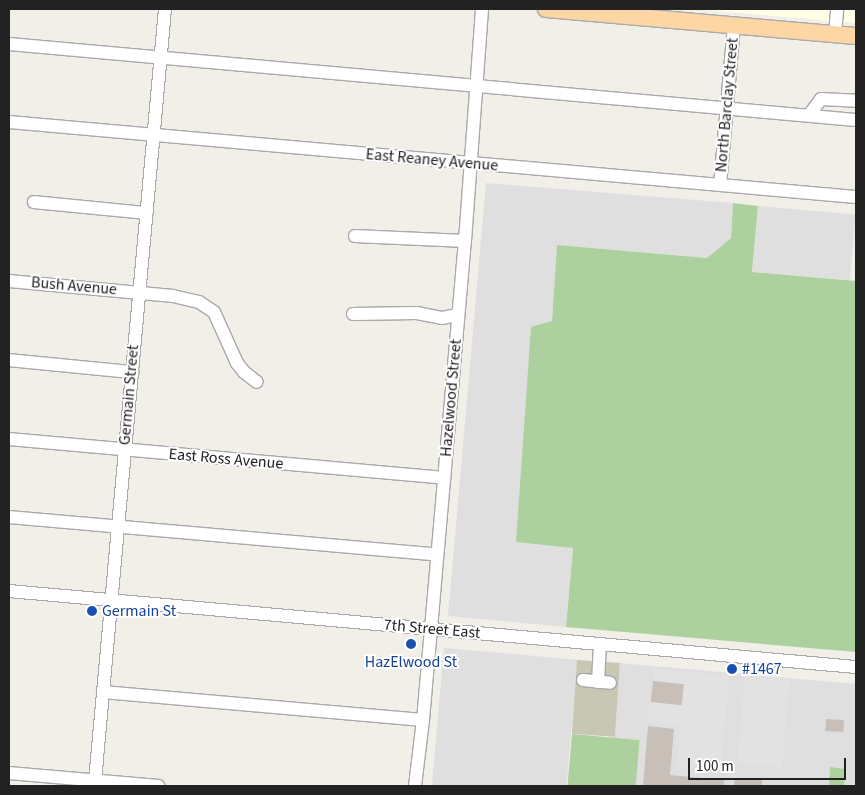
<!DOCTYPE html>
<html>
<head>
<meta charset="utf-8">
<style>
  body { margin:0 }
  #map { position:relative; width:865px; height:795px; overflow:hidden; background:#f2efe9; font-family:"Source Sans 3",sans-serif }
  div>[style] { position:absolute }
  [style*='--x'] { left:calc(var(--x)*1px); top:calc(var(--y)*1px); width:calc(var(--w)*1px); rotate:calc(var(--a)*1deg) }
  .residential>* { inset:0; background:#e0dfdf; transform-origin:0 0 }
  .education>* { inset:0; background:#ffffe5 }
  .construction>* { inset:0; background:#c7c7b4; transform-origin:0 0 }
  .forest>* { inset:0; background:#add19e; transform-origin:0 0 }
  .parking>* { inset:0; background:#e2e2e2; transform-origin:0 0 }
  .building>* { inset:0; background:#c7bfb8; transform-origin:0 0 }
  .roads { filter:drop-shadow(1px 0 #a9a9a9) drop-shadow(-1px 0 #a9a9a9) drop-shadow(0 1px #a9a9a9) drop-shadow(0 -1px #a9a9a9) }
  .minor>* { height:12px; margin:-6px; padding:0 6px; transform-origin:6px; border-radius:6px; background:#fff }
  .major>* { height:16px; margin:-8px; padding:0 8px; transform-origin:8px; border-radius:8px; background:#fcd6a4 }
  .dots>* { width:14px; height:14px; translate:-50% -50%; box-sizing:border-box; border:2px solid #fff; border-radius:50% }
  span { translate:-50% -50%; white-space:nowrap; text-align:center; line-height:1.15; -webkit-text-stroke:4px #fff; paint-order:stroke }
  .street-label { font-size:16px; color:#222 }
  .transit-label { font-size:16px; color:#164399 }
  .left { translate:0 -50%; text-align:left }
  .frame { position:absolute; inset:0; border:10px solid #222; pointer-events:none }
  .scale { position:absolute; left:688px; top:758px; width:158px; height:22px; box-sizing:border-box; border:2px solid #222; border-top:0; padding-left:6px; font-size:15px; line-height:18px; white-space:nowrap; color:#222; -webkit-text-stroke:4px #fff; paint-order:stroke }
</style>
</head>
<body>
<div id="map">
  <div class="residential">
    <div style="clip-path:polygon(486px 183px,733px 203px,731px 238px,707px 258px,557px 245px,552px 321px,516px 542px,573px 547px,566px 627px,448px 616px)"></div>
    <div style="left:758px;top:206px;width:98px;height:66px;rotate:5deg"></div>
    <div style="left:444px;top:648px;width:134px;height:139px;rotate:5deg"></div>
    <div style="clip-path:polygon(620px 663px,856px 684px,856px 786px,844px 786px,846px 769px,830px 768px,829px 786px,635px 786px,640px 740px,613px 738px)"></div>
  </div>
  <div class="education">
    <div style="clip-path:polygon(693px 9px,856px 9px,856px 23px)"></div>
  </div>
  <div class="construction">
    <div style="left:577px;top:660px;width:43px;height:74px;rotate:4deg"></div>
  </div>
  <div class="forest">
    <div style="clip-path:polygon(733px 203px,758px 206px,752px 272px,856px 281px,856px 652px,566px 627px,573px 548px,516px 542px,531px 327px,552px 321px,557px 245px,707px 258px,731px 238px)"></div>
    <div style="left:572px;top:734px;width:68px;height:52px;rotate:5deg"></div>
    <div style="clip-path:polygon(830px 767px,846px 769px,844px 786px,829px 786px)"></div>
  </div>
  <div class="parking">
    <div style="clip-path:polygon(654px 669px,730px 676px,720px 770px,682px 767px,677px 764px,680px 726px,647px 722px,649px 702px,682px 705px,653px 681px)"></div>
    <div style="left:745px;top:674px;width:45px;height:90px;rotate:5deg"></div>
  </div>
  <div class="building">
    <div style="left:653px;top:681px;width:31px;height:21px;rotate:6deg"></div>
    <div style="left:826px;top:719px;width:18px;height:12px;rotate:3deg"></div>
    <div style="clip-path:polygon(648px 726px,674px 729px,670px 775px,724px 780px,724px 786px,643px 786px)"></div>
    <div style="clip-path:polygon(735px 778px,762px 780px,762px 786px,734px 786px)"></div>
  </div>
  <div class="roads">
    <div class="minor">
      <div style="--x:835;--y:34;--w:25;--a:-85"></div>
      <div style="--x:9;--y:44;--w:850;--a:5.13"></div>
      <div style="--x:809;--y:115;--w:20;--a:-53"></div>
      <div style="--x:821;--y:99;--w:35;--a:3"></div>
      <div style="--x:9;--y:122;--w:850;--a:5.06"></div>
      <div style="--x:720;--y:185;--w:161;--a:-85"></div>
      <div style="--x:34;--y:202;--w:113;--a:5.6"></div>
      <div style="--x:355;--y:236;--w:110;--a:2.6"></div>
      <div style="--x:9;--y:281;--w:165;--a:5.2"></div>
      <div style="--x:173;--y:296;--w:27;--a:13"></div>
      <div style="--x:199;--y:302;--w:18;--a:34"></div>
      <div style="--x:214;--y:312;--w:56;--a:65.7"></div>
      <div style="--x:237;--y:363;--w:11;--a:52"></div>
      <div style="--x:244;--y:372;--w:16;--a:38"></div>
      <div style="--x:353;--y:314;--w:64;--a:-0.9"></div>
      <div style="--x:417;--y:313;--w:25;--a:11"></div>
      <div style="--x:442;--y:318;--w:16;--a:-11"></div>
      <div style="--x:9;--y:360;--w:124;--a:5.6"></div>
      <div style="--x:9;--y:439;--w:437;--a:5.1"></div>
      <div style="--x:9;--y:517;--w:429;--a:5"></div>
      <div style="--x:9;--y:591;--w:850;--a:5.13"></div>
      <div style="--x:583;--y:680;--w:27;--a:6"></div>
      <div style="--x:598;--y:682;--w:37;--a:-87"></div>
      <div style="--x:103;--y:692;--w:321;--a:5"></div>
      <div style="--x:9;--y:773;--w:150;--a:5"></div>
      <div style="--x:95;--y:781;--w:775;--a:-84.82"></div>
      <div style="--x:415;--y:786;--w:66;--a:-83.1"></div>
      <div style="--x:423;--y:720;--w:481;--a:-85"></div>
      <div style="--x:465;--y:241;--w:233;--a:-85.8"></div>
    </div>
    <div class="major">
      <div style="--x:546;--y:9;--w:311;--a:5"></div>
    </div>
  </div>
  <div class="dots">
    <div style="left:92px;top:611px;background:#1a4fb4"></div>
    <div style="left:411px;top:644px;background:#1a4fb4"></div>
    <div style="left:732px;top:669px;background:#1a4fb4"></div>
  </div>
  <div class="street-label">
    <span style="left:727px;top:105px;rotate:-85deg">North Barclay Street</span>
    <span style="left:432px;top:160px;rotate:5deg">East Reaney Avenue</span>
    <span style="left:74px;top:286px;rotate:5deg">Bush Avenue</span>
    <span style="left:129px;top:395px;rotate:-85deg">Germain Street</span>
    <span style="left:451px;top:398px;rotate:-85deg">Hazelwood Street</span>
    <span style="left:226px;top:459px;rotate:5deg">East Ross Avenue</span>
    <span style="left:432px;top:629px;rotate:5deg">7th Street East</span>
  </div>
  <div class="transit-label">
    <span class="left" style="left:102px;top:611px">Germain St</span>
    <span style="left:411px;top:662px">HazElwood St</span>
    <span class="left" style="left:742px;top:669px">#1467</span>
  </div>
  <div class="frame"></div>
  <div class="scale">100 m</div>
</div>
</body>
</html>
